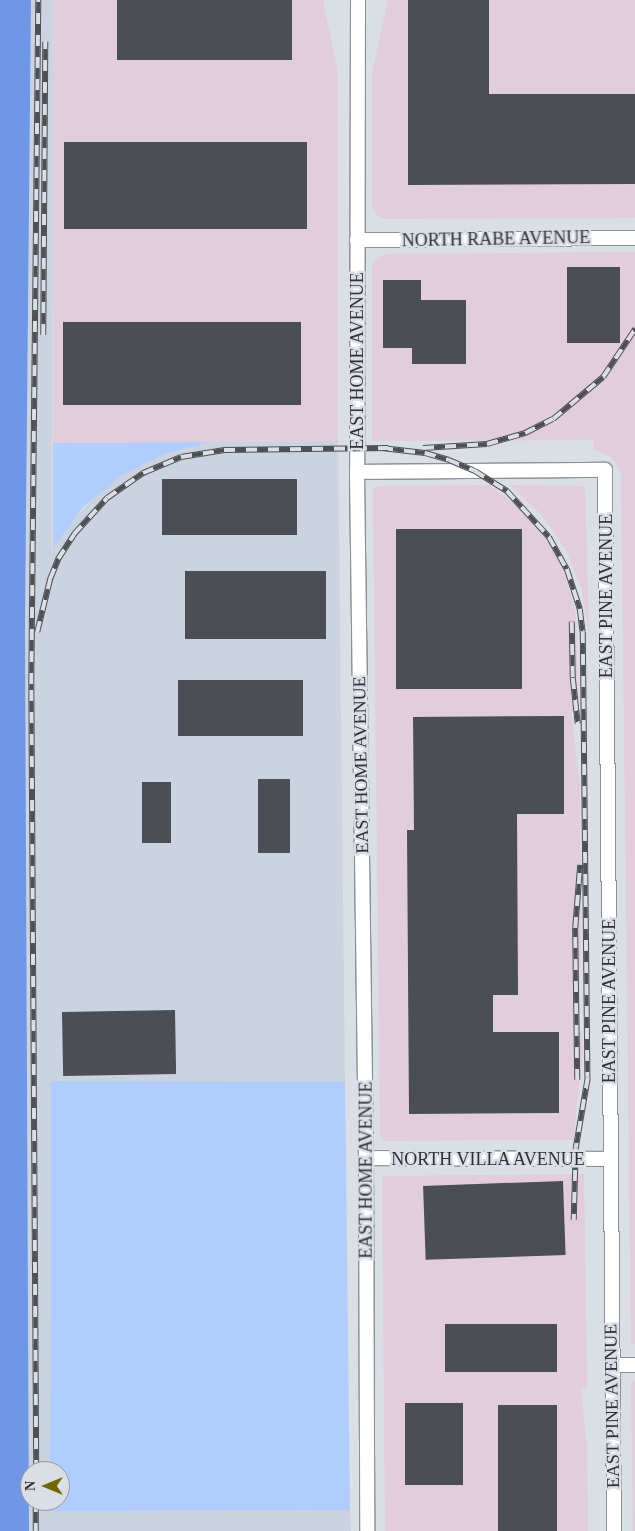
<!DOCTYPE html>
<html>
<head>
<meta charset="utf-8">
<style>
  body { margin:0 }
  #map { position:relative; width:635px; height:1531px; overflow:hidden; background:#dadee5; font-family:Georgia,serif }
  div>[style] { position:absolute }
  [style*='--x'] { left:calc(var(--x)*1px); top:calc(var(--y)*1px); width:calc(var(--w)*1px); rotate:calc(var(--a)*1deg) }
  .built>* { inset:0; background:#cbd3e0 }
  .industrial>* { inset:0; background:#e2cddc }
  .green>* { inset:0; background:#b0cdfd }
  .water>* { inset:0; background:#6f97e5 }
  .building>* { inset:0; background:#4b4e54; transform-origin:0 0 }
  .roads { filter:drop-shadow(1px 0 #8b8f96) drop-shadow(-1px 0 #8b8f96) drop-shadow(0 1px #8b8f96) drop-shadow(0 -1px #8b8f96) }
  .minor>* { height:14px; margin:-7px; padding:0 7px; transform-origin:7px; border-radius:7px; background:#fff }
  .rail>* { height:5.5px; margin-top:-2.75px; transform-origin:0; background:repeating-linear-gradient(90deg,#dadee5 0 11px,#4e5054 0 22px); box-sizing:border-box; border-block:1px solid #4e5054 }
  span { translate:-50% -50%; white-space:nowrap; text-align:center; line-height:1.15; -webkit-text-stroke:5px #dadee5; paint-order:stroke }
  .street-label { font-size:18px; color:#303134 }
  .north { position:absolute; left:20px; top:1461px; width:50px; height:50px; box-sizing:border-box; background:#dadee5; border:1px solid #96999e; border-radius:50%; rotate:270deg; font-size:14px; font-weight:700; line-height:20px; text-align:center; color:#303134 }
  .north::after { content:''; display:block; margin:auto; width:18px; height:22px; background:#6f6800; clip-path:polygon(50% 0,100% 100%,50% 72%,0 100%) }
</style>
</head>
<body>
<div id="map">
  <div class="built">
    <div style="clip-path:polygon(31px 0,53px 0,52px 555px,53px 548px,66px 527px,100px 492px,121px 476px,164px 454px,211px 442px,338px 441px,345px 1082px,51px 1082px,50px 1471px,30px 1471px,30px 1501px,50px 1501px,51px 1511px,350px 1510px,351px 1531px,29px 1531px,25px 625px)"></div>
  </div>
  <div class="industrial">
    <div style="clip-path:polygon(53px 0,323px 0,338px 74px,338px 441px,53px 443px)"></div>
    <div style="clip-path:polygon(388px 0,635px 0,635px 218px,386px 219px,376px 215px,372px 205px,372px 73px)"></div>
    <div style="clip-path:polygon(635px 252px,635px 1345px,631px 1341px,621px 474px,612px 457px,594px 450px,593px 440px,372px 441px,372px 268px,376px 258px,385px 254px)"></div>
    <div style="clip-path:polygon(490px 485px,520px 508px,547px 539px,566px 576px,576px 616px,579px 711px,571px 712px,580px 785px,581px 960px,573px 1032px,582px 1032px,583px 1051px,573px 1140px,384px 1141px,380px 1137px,373px 490px,377px 486px)"></div>
    <div style="clip-path:polygon(509px 485px,585px 486px,589px 634px,582px 591px,566px 550px,541px 514px)"></div>
    <div style="clip-path:polygon(584px 1174px,587px 1388px,581px 1388px,587px 1447px,588px 1531px,385px 1531px,382px 1176px)"></div>
    <div style="clip-path:polygon(635px 1380px,635px 1531px,633px 1531px,631px 1384px)"></div>
  </div>
  <div class="green">
    <div style="clip-path:polygon(211px 442px,164px 454px,121px 476px,83px 507px,53px 548px,53px 443px)"></div>
    <div style="clip-path:polygon(51px 1081px,345px 1082px,350px 1510px,50px 1511px,50px 1501px,60px 1501px,60px 1471px,50px 1471px)"></div>
  </div>
  <div class="water">
    <div style="clip-path:polygon(0 0,31px 0,25px 625px,29px 1531px,0 1531px)"></div>
  </div>
  <div class="building">
    <div style="left:117px;top:0;width:175px;height:60px"></div>
    <div style="clip-path:polygon(408px 0,489px 0,489px 94px,635px 94px,635px 184px,408px 185px)"></div>
    <div style="left:64px;top:142px;width:243px;height:87px"></div>
    <div style="left:567px;top:267px;width:53px;height:76px"></div>
    <div style="clip-path:polygon(383px 280px,421px 280px,421px 300px,466px 300px,466px 364px,412px 364px,412px 348px,383px 348px)"></div>
    <div style="left:63px;top:322px;width:238px;height:83px"></div>
    <div style="left:162px;top:479px;width:135px;height:56px"></div>
    <div style="left:396px;top:529px;width:126px;height:160px"></div>
    <div style="left:185px;top:571px;width:141px;height:68px"></div>
    <div style="left:178px;top:680px;width:125px;height:56px"></div>
    <div style="clip-path:polygon(564px 716px,564px 814px,517px 814px,518px 995px,493px 995px,493px 1032px,559px 1032px,559px 1113px,409px 1114px,407px 830px,414px 830px,413px 717px)"></div>
    <div style="left:258px;top:779px;width:32px;height:74px"></div>
    <div style="left:142px;top:782px;width:29px;height:61px"></div>
    <div style="left:175px;top:1010px;width:64px;height:113px;rotate:89deg"></div>
    <div style="left:563px;top:1181px;width:74px;height:140px;rotate:88deg"></div>
    <div style="left:445px;top:1324px;width:112px;height:48px"></div>
    <div style="left:405px;top:1403px;width:58px;height:82px"></div>
    <div style="left:557px;top:1405px;width:126px;height:59px;rotate:90deg"></div>
  </div>
  <div class="roads">
    <div class="minor">
      <div style="--x:358;--y:0;--w:472;--a:90.1"></div>
      <div style="--x:357;--y:472;--w:686;--a:89.25"></div>
      <div style="--x:366;--y:1158;--w:373;--a:89.8"></div>
      <div style="--x:357;--y:240;--w:278;--a:-0.4"></div>
      <div style="--x:357;--y:472;--w:248;--a:-0.5"></div>
      <div style="--x:605;--y:470;--w:1061;--a:89.51"></div>
      <div style="--x:366;--y:1158;--w:245;--a:0.2"></div>
      <div style="--x:612;--y:1365;--w:23;--a:0"></div>
    </div>
  </div>
  <div class="rail">
    <div style="--x:43;--y:335;--w:293;--a:-89.6"></div>
    <div style="--x:382;--y:448;--w:43;--a:6.6"></div>
    <div style="--x:425;--y:453;--w:25;--a:16"></div>
    <div style="--x:449;--y:460;--w:28;--a:23"></div>
    <div style="--x:475;--y:471;--w:38;--a:32"></div>
    <div style="--x:507;--y:491;--w:62;--a:47.6"></div>
    <div style="--x:549;--y:537;--w:37;--a:61"></div>
    <div style="--x:567;--y:569;--w:42;--a:72"></div>
    <div style="--x:580;--y:609;--w:23;--a:83"></div>
    <div style="--x:583;--y:632;--w:446;--a:89.4"></div>
    <div style="--x:588;--y:1078;--w:71;--a:99.7"></div>
    <div style="--x:576;--y:1148;--w:72;--a:91.6"></div>
    <div style="--x:423;--y:448;--w:64;--a:-3.6"></div>
    <div style="--x:487;--y:444;--w:40;--a:-16"></div>
    <div style="--x:525;--y:433;--w:31;--a:-27"></div>
    <div style="--x:553;--y:419;--w:65;--a:-40"></div>
    <div style="--x:603;--y:377;--w:58;--a:-56.3"></div>
    <div style="--x:572;--y:622;--w:56;--a:89"></div>
    <div style="--x:573;--y:678;--w:46;--a:83.8"></div>
    <div style="--x:37;--y:632;--w:55;--a:-76.2"></div>
    <div style="--x:50;--y:579;--w:22;--a:-68"></div>
    <div style="--x:58;--y:559;--w:30;--a:-57"></div>
    <div style="--x:74;--y:534;--w:49;--a:-47.5"></div>
    <div style="--x:107;--y:498;--w:44;--a:-34.8"></div>
    <div style="--x:143;--y:473;--w:41;--a:-22.8"></div>
    <div style="--x:181;--y:457;--w:44;--a:-9.2"></div>
    <div style="--x:224;--y:450;--w:164;--a:-0.7"></div>
    <div style="--x:577;--y:1080;--w:152;--a:-90.8"></div>
    <div style="--x:575;--y:928;--w:63;--a:-85.5"></div>
    <div style="--x:36;--y:1471;--w:787;--a:-90.36"></div>
    <div style="--x:31;--y:684;--w:684;--a:-89.41"></div>
    <div style="--x:36;--y:1501;--w:30;--a:90"></div>
  </div>
  <div class="street-label">
    <span style="left:496px;top:239px;rotate:-1deg">NORTH RABE AVENUE</span>
    <span style="left:357px;top:361px;rotate:-90deg">EAST HOME AVENUE</span>
    <span style="left:606px;top:596px;rotate:-90deg">EAST PINE AVENUE</span>
    <span style="left:361px;top:765px;rotate:-91deg">EAST HOME AVENUE</span>
    <span style="left:609px;top:1001px;rotate:-90deg">EAST PINE AVENUE</span>
    <span style="left:488px;top:1159px">NORTH VILLA AVENUE</span>
    <span style="left:366px;top:1170px;rotate:-90deg">EAST HOME AVENUE</span>
    <span style="left:612px;top:1406px;rotate:-91deg">EAST PINE AVENUE</span>
  </div>
  <div class="north">N</div>
</div>
</body>
</html>
